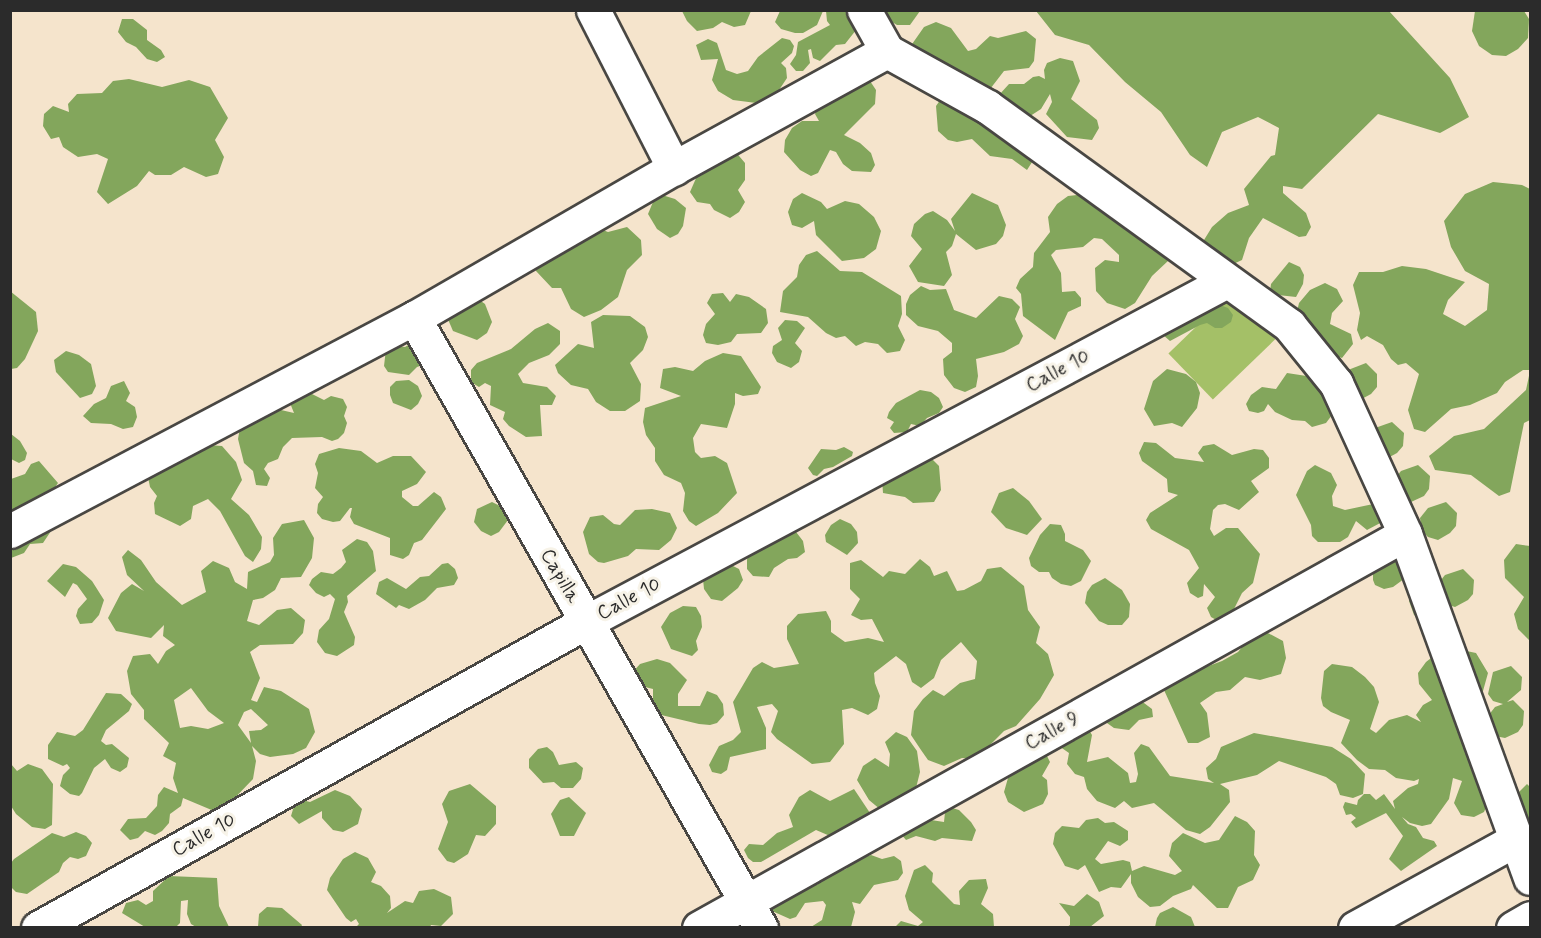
<!DOCTYPE html>
<html>
<head>
<meta charset="utf-8">
<style>
  body { margin:0 }
  #map { position:relative; width:1541px; height:938px; overflow:hidden; background:#f5e4cc; font-family:Mynerve,sans-serif }
  div>[style] { position:absolute }
  [style*='--x'] { left:calc(var(--x)*1px); top:calc(var(--y)*1px); width:calc(var(--w)*1px); rotate:calc(var(--a)*1deg) }
  .green>* { inset:0; background:#a4c067; transform-origin:0 0 }
  .forest>* { inset:0; background:#83a65c }
  .roads { filter:drop-shadow(2px 0 #494743) drop-shadow(-2px 0 #494743) drop-shadow(0 2px #494743) drop-shadow(0 -2px #494743) }
  .minor>* { height:33px; margin:-16.5px; padding:0 16.5px; transform-origin:16.5px; border-radius:16.5px; background:#fff }
  span { translate:-50% -50%; white-space:nowrap; text-align:center; line-height:1.15; -webkit-text-stroke:6px #f7f3e8; paint-order:stroke }
  .street-label { font-size:20px; color:#2b2b2b }
  .frame { position:absolute; inset:0; border:12px solid #2b2b2b; pointer-events:none }
</style>
</head>
<body>
<div id="map">
  <div class="green">
    <div style="left:1231px;top:293px;width:64px;height:87px;rotate:46deg"></div>
  </div>
  <div class="forest">
    <div style="clip-path:polygon(682px 11px,751px 11px,745px 25px,734px 27px,722px 22px,713px 28px,697px 31px,687px 21px)"></div>
    <div style="clip-path:polygon(780px 11px,780px 10px,823px 11px,817px 25px,803px 33px,795px 33px,781px 29px,775px 22px)"></div>
    <div style="clip-path:polygon(826px 11px,871px 11px,845px 44px,836px 45px,820px 61px,813px 58px,811px 49px,808px 50px,810px 63px,803px 71px,796px 71px,790px 64px,796px 55px,798px 42px,830px 25px,827px 21px)"></div>
    <div style="clip-path:polygon(882px 11px,920px 11px,910px 25px,897px 25px,885px 18px)"></div>
    <div style="clip-path:polygon(1036px 11px,1389px 11px,1450px 78px,1469px 117px,1440px 133px,1378px 114px,1302px 189px,1283px 186px,1283px 193px,1306px 213px,1311px 227px,1306px 236px,1299px 237px,1263px 218px,1249px 238px,1242px 260px,1229px 266px,1205px 257px,1204px 240px,1212px 227px,1228px 213px,1249px 205px,1244px 189px,1271px 156px,1275px 155px,1279px 128px,1258px 117px,1222px 132px,1207px 167px,1190px 155px,1161px 112px,1125px 82px,1089px 45px,1055px 35px)"></div>
    <div style="clip-path:polygon(1475px 11px,1524px 11px,1529px 19px,1528px 38px,1518px 49px,1506px 56px,1492px 55px,1479px 46px,1472px 31px)"></div>
    <div style="clip-path:polygon(122px 19px,133px 19px,147px 30px,147px 40px,161px 50px,165px 57px,157px 62px,147px 59px,136px 47px,126px 42px,118px 32px)"></div>
    <div style="clip-path:polygon(936px 22px,951px 28px,968px 51px,976px 49px,990px 36px,998px 38px,1026px 31px,1036px 39px,1034px 61px,1029px 68px,1004px 71px,987px 93px,910px 47px,924px 27px)"></div>
    <div style="clip-path:polygon(782px 38px,790px 40px,794px 46px,792px 53px,781px 63px,786px 68px,787px 78px,773px 99px,764px 104px,733px 100px,718px 91px,712px 80px,718px 59px,701px 60px,696px 45px,708px 39px,717px 43px,726px 70px,737px 74px,748px 71px,758px 57px)"></div>
    <div style="clip-path:polygon(1060px 58px,1073px 61px,1080px 81px,1071px 99px,1097px 120px,1099px 128px,1092px 140px,1067px 137px,1046px 114px,1052px 102px,1050px 94px,1041px 109px,1024px 120px,999px 95px,1009px 84px,1024px 84px,1033px 77px,1039px 76px,1045px 79px,1044px 70px,1047px 63px)"></div>
    <div style="clip-path:polygon(868px 78px,876px 90px,875px 104px,844px 135px,860px 143px,871px 153px,875px 165px,871px 172px,852px 171px,843px 164px,836px 152px,830px 150px,818px 173px,811px 176px,800px 170px,784px 152px,785px 140px,792px 128px,802px 121px,819px 121px,815px 114px,819px 103px)"></div>
    <div style="clip-path:polygon(129px 79px,162px 87px,189px 80px,210px 87px,228px 118px,215px 140px,224px 157px,218px 174px,206px 177px,184px 167px,171px 175px,155px 175px,149px 171px,137px 186px,108px 204px,97px 192px,108px 159px,97px 154px,78px 157px,63px 147px,59px 137px,51px 139px,43px 126px,44px 114px,53px 106px,69px 112px,68px 104px,77px 94px,102px 93px,113px 81px)"></div>
    <div style="clip-path:polygon(943px 96px,987px 123px,997px 134px,1034px 159px,1027px 170px,1012px 159px,990px 156px,972px 139px,957px 142px,948px 140px,938px 131px,936px 106px)"></div>
    <div style="clip-path:polygon(734px 150px,745px 163px,745px 180px,738px 190px,745px 202px,739px 212px,730px 218px,714px 210px,710px 204px,697px 202px,690px 192px,697px 176px,702px 175px,699px 170px)"></div>
    <div style="clip-path:polygon(1493px 182px,1522px 185px,1530px 189px,1530px 370px,1523px 370px,1505px 382px,1497px 393px,1470px 405px,1451px 409px,1425px 432px,1414px 429px,1408px 410px,1419px 374px,1406px 363px,1398px 365px,1391px 359px,1383px 345px,1367px 336px,1361px 340px,1357px 330px,1360px 313px,1353px 285px,1359px 272px,1383px 272px,1402px 266px,1426px 269px,1465px 282px,1448px 300px,1443px 314px,1465px 326px,1487px 310px,1489px 284px,1465px 271px,1451px 247px,1444px 221px,1465px 194px)"></div>
    <div style="clip-path:polygon(802px 193px,821px 202px,827px 209px,845px 201px,859px 204px,874px 217px,881px 231px,876px 249px,864px 258px,842px 261px,816px 235px,814px 221px,802px 228px,792px 225px,788px 212px,793px 199px)"></div>
    <div style="clip-path:polygon(972px 193px,998px 205px,1006px 225px,1003px 236px,996px 244px,976px 250px,956px 234px,952px 246px,946px 252px,952px 275px,944px 286px,918px 282px,909px 266px,922px 249px,911px 236px,914px 224px,925px 214px,933px 211px,947px 220px,955px 231px,951px 219px)"></div>
    <div style="clip-path:polygon(1086px 194px,1106px 213px,1117px 204px,1169px 241px,1169px 260px,1152px 276px,1135px 303px,1125px 309px,1107px 303px,1096px 291px,1095px 268px,1105px 260px,1119px 262px,1119px 255px,1102px 239px,1094px 238px,1083px 247px,1056px 250px,1051px 255px,1061px 273px,1062px 292px,1075px 291px,1081px 298px,1081px 306px,1068px 312px,1055px 340px,1023px 316px,1021px 294px,1016px 288px,1020px 279px,1033px 267px,1034px 253px,1050px 232px,1048px 217px,1057px 204px,1068px 196px)"></div>
    <div style="clip-path:polygon(662px 195px,675px 199px,686px 208px,683px 226px,678px 234px,670px 238px,657px 229px,648px 214px,653px 202px)"></div>
    <div style="clip-path:polygon(580px 221px,608px 232px,627px 227px,641px 240px,642px 255px,627px 270px,618px 297px,601px 310px,584px 317px,571px 309px,561px 288px,552px 288px,536px 271px,536px 259px)"></div>
    <div style="clip-path:polygon(817px 251px,840px 271px,862px 272px,901px 296px,902px 314px,898px 326px,905px 340px,900px 351px,887px 353px,878px 344px,865px 342px,856px 346px,845px 336px,836px 338px,826px 333px,808px 317px,780px 312px,783px 291px,797px 277px,799px 265px,806px 255px)"></div>
    <div style="clip-path:polygon(1289px 262px,1300px 267px,1304px 275px,1303px 284px,1296px 297px,1278px 295px,1270px 292px,1271px 284px)"></div>
    <div style="clip-path:polygon(1325px 283px,1337px 289px,1343px 301px,1332px 313px,1330px 324px,1351px 334px,1353px 344px,1342px 358px,1334px 355px,1296px 316px,1299px 303px,1310px 290px)"></div>
    <div style="clip-path:polygon(921px 286px,930px 290px,946px 289px,954px 310px,976px 318px,999px 296px,1012px 299px,1020px 307px,1015px 319px,1023px 336px,1019px 344px,1004px 352px,976px 359px,978px 376px,976px 387px,965px 392px,954px 388px,944px 375px,943px 359px,952px 352px,952px 343px,938px 331px,918px 326px,906px 315px,906px 304px,910px 295px)"></div>
    <div style="clip-path:polygon(10px 291px,36px 312px,38px 331px,25px 359px,17px 368px,11px 369px)"></div>
    <div style="clip-path:polygon(723px 293px,730px 302px,736px 294px,749px 297px,766px 309px,768px 323px,761px 333px,737px 334px,731px 342px,718px 345px,706px 343px,703px 335px,706px 324px,715px 314px,707px 303px,712px 294px)"></div>
    <div style="clip-path:polygon(471px 294px,485px 304px,492px 322px,487px 333px,477px 340px,453px 331px,447px 317px)"></div>
    <div style="clip-path:polygon(1203px 305px,1207px 311px,1220px 305px,1228px 308px,1233px 315px,1231px 322px,1222px 328px,1215px 328px,1207px 323px,1200px 325px,1170px 341px,1154px 327px)"></div>
    <div style="clip-path:polygon(603px 315px,630px 316px,645px 327px,648px 337px,643px 350px,630px 363px,641px 384px,640px 401px,625px 411px,610px 411px,596px 402px,588px 389px,571px 385px,558px 373px,555px 365px,578px 344px,594px 348px,591px 322px)"></div>
    <div style="clip-path:polygon(785px 320px,797px 321px,805px 328px,795px 343px,802px 351px,799px 362px,791px 368px,777px 362px,772px 353px,773px 346px,782px 340px,778px 328px)"></div>
    <div style="clip-path:polygon(548px 323px,560px 331px,560px 344px,549px 355px,529px 363px,518px 374px,523px 383px,547px 387px,556px 396px,552px 405px,540px 405px,542px 436px,526px 437px,509px 426px,503px 419px,505px 412px,490px 405px,491px 386px,485px 383px,479px 387px,471px 382px,471px 370px,477px 363px,511px 349px,535px 329px)"></div>
    <div style="clip-path:polygon(416px 340px,426px 364px,417px 367px,409px 375px,388px 372px,384px 366px,386px 349px,391px 345px,405px 347px)"></div>
    <div style="clip-path:polygon(66px 351px,79px 355px,91px 364px,96px 386px,92px 394px,80px 398px,56px 372px,54px 360px)"></div>
    <div style="clip-path:polygon(723px 353px,741px 356px,761px 387px,758px 394px,743px 396px,735px 393px,735px 404px,727px 428px,701px 424px,693px 438px,695px 452px,701px 458px,715px 456px,727px 463px,737px 493px,718px 513px,696px 526px,689px 521px,683px 511px,685px 493px,681px 483px,664px 475px,655px 461px,655px 448px,646px 435px,643px 422px,645px 408px,681px 396px,660px 388px,663px 369px,675px 367px,693px 371px,705px 361px)"></div>
    <div style="clip-path:polygon(1366px 363px,1377px 374px,1377px 387px,1371px 394px,1358px 401px,1341px 379px,1348px 370px)"></div>
    <div style="clip-path:polygon(1167px 369px,1186px 374px,1196px 382px,1200px 393px,1197px 408px,1182px 427px,1172px 423px,1154px 426px,1144px 409px,1153px 381px)"></div>
    <div style="clip-path:polygon(1530px 371px,1530px 420px,1524px 423px,1510px 492px,1499px 496px,1471px 475px,1435px 470px,1429px 456px,1454px 436px,1484px 429px,1526px 390px)"></div>
    <div style="clip-path:polygon(1287px 373px,1313px 377px,1333px 400px,1332px 415px,1326px 423px,1312px 427px,1305px 421px,1292px 420px,1275px 412px,1268px 404px,1264px 411px,1258px 413px,1249px 411px,1246px 404px,1251px 395px,1262px 387px,1276px 389px)"></div>
    <div style="clip-path:polygon(409px 380px,418px 386px,422px 396px,418px 404px,411px 410px,393px 403px,390px 395px,390px 387px,396px 381px)"></div>
    <div style="clip-path:polygon(124px 381px,130px 393px,126px 401px,135px 407px,137px 417px,133px 427px,123px 429px,111px 424px,91px 423px,83px 416px,94px 404px,106px 398px,111px 386px)"></div>
    <div style="clip-path:polygon(920px 390px,931px 392px,939px 398px,943px 407px,939px 413px,927px 418px,920px 426px,911px 424px,907px 432px,894px 433px,890px 428px,894px 422px,887px 418px,889px 412px,896px 403px)"></div>
    <div style="clip-path:polygon(306px 391px,324px 400px,331px 396px,343px 399px,347px 407px,344px 416px,347px 423px,344px 433px,338px 439px,332px 441px,322px 437px,292px 438px,283px 447px,278px 459px,268px 463px,264px 469px,270px 478px,267px 486px,256px 485px,253px 471px,244px 463px,238px 439px,242px 416px,268px 407px,294px 413px,290px 403px,296px 394px)"></div>
    <div style="clip-path:polygon(1392px 422px,1404px 433px,1403px 446px,1397px 453px,1384px 460px,1375px 428px)"></div>
    <div style="clip-path:polygon(11px 434px,20px 441px,27px 453px,25px 460px,19px 463px,11px 459px)"></div>
    <div style="clip-path:polygon(1144px 442px,1156px 443px,1175px 458px,1204px 462px,1198px 453px,1203px 446px,1214px 444px,1232px 455px,1254px 449px,1263px 450px,1269px 458px,1269px 468px,1251px 481px,1259px 492px,1239px 510px,1225px 504px,1218px 505px,1213px 510px,1210px 529px,1214px 536px,1226px 528px,1238px 528px,1260px 554px,1253px 583px,1242px 593px,1232px 613px,1218px 621px,1211px 617px,1207px 608px,1215px 597px,1204px 584px,1203px 596px,1198px 598px,1190px 593px,1187px 583px,1199px 568px,1189px 550px,1151px 529px,1146px 520px,1150px 513px,1178px 495px,1168px 492px,1167px 479px,1142px 461px,1139px 453px)"></div>
    <div style="clip-path:polygon(208px 445px,222px 446px,236px 462px,242px 480px,231px 499px,249px 515px,262px 537px,261px 549px,253px 562px,245px 556px,220px 511px,208px 499px,193px 506px,191px 519px,180px 526px,155px 514px,154px 503px,157px 496px,150px 487px,148px 477px,164px 463px,192px 457px)"></div>
    <div style="clip-path:polygon(844px 447px,853px 452px,852px 456px,833px 467px,824px 469px,817px 476px,813px 475px,808px 468px,821px 449px,836px 450px)"></div>
    <div style="clip-path:polygon(339px 448px,361px 451px,377px 463px,393px 456px,411px 456px,426px 472px,417px 484px,402px 491px,402px 497px,413px 506px,418px 506px,434px 492px,441px 497px,446px 509px,422px 540px,414px 543px,409px 555px,403px 559px,390px 555px,390px 538px,354px 524px,350px 517px,352px 508px,350px 508px,340px 521px,333px 522px,322px 519px,317px 513px,318px 504px,323px 497px,315px 488px,318px 473px,315px 464px,319px 454px)"></div>
    <div style="clip-path:polygon(921px 448px,939px 466px,941px 490px,934px 502px,913px 503px,905px 497px,883px 493px,882px 479px,890px 473px,896px 477px,895px 471px)"></div>
    <div style="clip-path:polygon(39px 461px,58px 483px,53px 490px,11px 513px,11px 479px,25px 474px,31px 464px)"></div>
    <div style="clip-path:polygon(1315px 465px,1331px 473px,1337px 485px,1332px 496px,1333px 506px,1345px 510px,1378px 503px,1384px 521px,1367px 530px,1356px 521px,1348px 537px,1340px 542px,1318px 542px,1312px 536px,1311px 525px,1296px 495px,1307px 471px)"></div>
    <div style="clip-path:polygon(1418px 465px,1430px 476px,1429px 489px,1424px 496px,1411px 502px,1400px 500px,1393px 481px,1401px 471px)"></div>
    <div style="clip-path:polygon(1013px 488px,1029px 501px,1042px 519px,1027px 535px,1006px 528px,991px 512px,999px 493px)"></div>
    <div style="clip-path:polygon(492px 502px,500px 506px,508px 520px,499px 532px,491px 536px,481px 531px,474px 522px,477px 509px)"></div>
    <div style="clip-path:polygon(1446px 502px,1457px 513px,1456px 526px,1450px 533px,1438px 540px,1428px 537px,1422px 531px,1420px 518px,1428px 508px)"></div>
    <div style="clip-path:polygon(652px 509px,670px 513px,677px 528px,671px 540px,659px 550px,636px 549px,628px 556px,604px 563px,598px 562px,589px 554px,583px 532px,590px 517px,603px 515px,614px 524px,620px 525px,635px 510px)"></div>
    <div style="clip-path:polygon(840px 519px,851px 524px,857px 532px,858px 543px,847px 555px,826px 542px,825px 535px,831px 525px)"></div>
    <div style="clip-path:polygon(evenodd,304px 520px,314px 538px,312px 558px,301px 577px,281px 578px,275px 590px,263px 598px,253px 600px,247px 621px,259px 625px,277px 610px,291px 608px,305px 620px,303px 633px,293px 644px,260px 645px,250px 652px,260px 678px,251px 700px,257px 702px,264px 687px,281px 691px,309px 709px,315px 732px,306px 748px,293px 754px,270px 757px,260px 754px,252px 746px,256px 761px,253px 779px,228px 805px,214px 811px,183px 798px,181px 806px,170px 814px,169px 823px,162px 831px,155px 835px,145px 831px,138px 838px,130px 840px,120px 830px,128px 819px,146px 818px,157px 806px,158px 795px,164px 787px,178px 793px,173px 778px,176px 763px,163px 756px,169px 743px,144px 719px,144px 710px,131px 694px,127px 671px,133px 656px,150px 654px,158px 664px,166px 651px,175px 645px,163px 636px,164px 625px,151px 638px,116px 631px,108px 618px,121px 593px,132px 584px,144px 591px,127px 575px,122px 557px,128px 550px,141px 560px,156px 582px,182px 605px,206px 592px,201px 571px,213px 561px,229px 568px,235px 582px,247px 589px,248px 572px,270px 562px,274px 555px,273px 538px,282px 524px,304px 520px,191px 688px,208px 711px,224px 723px,208px 729px,191px 726px,180px 728px,174px 700px,191px 688px,304px 520px,251px 709px,268px 725px,261px 730px,249px 731px,251px 743px,238px 725px,244px 712px,251px 709px)"></div>
    <div style="clip-path:polygon(50px 523px,51px 531px,43px 543px,30px 544px,24px 553px,11px 558px,11px 527px)"></div>
    <div style="clip-path:polygon(1050px 524px,1061px 525px,1065px 534px,1065px 541px,1083px 550px,1091px 561px,1081px 581px,1071px 586px,1061px 584px,1052px 578px,1049px 572px,1039px 572px,1031px 566px,1029px 558px,1040px 535px)"></div>
    <div style="clip-path:polygon(793px 528px,803px 541px,805px 552px,797px 558px,788px 559px,774px 568px,769px 577px,753px 576px,747px 569px,747px 560px,751px 538px)"></div>
    <div style="clip-path:polygon(357px 539px,367px 542px,373px 551px,376px 571px,347px 596px,348px 602px,344px 612px,355px 637px,354px 645px,337px 656px,325px 653px,317px 642px,319px 630px,329px 619px,335px 599px,330px 594px,324px 597px,316px 593px,309px 585px,312px 579px,321px 572px,333px 574px,341px 568px,346px 562px,342px 550px)"></div>
    <div style="clip-path:polygon(1516px 544px,1530px 546px,1530px 641px,1518px 629px,1514px 614px,1524px 597px,1505px 578px,1504px 560px)"></div>
    <div style="clip-path:polygon(1418px 554px,1431px 556px,1437px 571px,1424px 622px,1414px 615px,1409px 601px,1415px 590px,1408px 576px,1393px 587px,1384px 589px,1375px 585px,1373px 580px,1373px 565px,1383px 557px,1401px 562px)"></div>
    <div style="clip-path:polygon(920px 559px,930px 567px,934px 576px,947px 571px,957px 591px,964px 590px,981px 581px,987px 569px,1001px 567px,1024px 586px,1028px 610px,1040px 627px,1036px 643px,1048px 654px,1054px 675px,1040px 699px,1016px 726px,1004px 731px,976px 759px,962px 758px,944px 766px,928px 760px,921px 750px,911px 735px,914px 711px,923px 699px,933px 690px,944px 696px,960px 683px,975px 679px,977px 661px,961px 642px,941px 660px,934px 678px,921px 688px,912px 682px,906px 664px,896px 656px,874px 673px,875px 683px,880px 696px,877px 709px,868px 715px,852px 708px,842px 710px,844px 744px,830px 762px,812px 764px,777px 739px,771px 732px,778px 711px,772px 704px,757px 707px,766px 728px,766px 749px,730px 757px,727px 770px,721px 774px,712px 772px,709px 765px,719px 746px,733px 740px,741px 732px,733px 702px,753px 668px,762px 662px,774px 668px,799px 664px,787px 639px,787px 626px,798px 614px,826px 611px,831px 621px,831px 632px,845px 642px,868px 638px,884px 642px,872px 619px,861px 620px,851px 615px,860px 599px,850px 589px,850px 563px,861px 560px,883px 577px,889px 571px,905px 574px)"></div>
    <div style="clip-path:polygon(448px 563px,455px 569px,458px 578px,454px 585px,437px 588px,425px 600px,409px 609px,399px 605px,396px 608px,376px 594px,379px 582px,387px 578px,406px 589px,420px 577px,429px 576px,442px 564px)"></div>
    <div style="clip-path:polygon(63px 564px,76px 567px,92px 581px,104px 600px,99px 615px,92px 623px,80px 624px,76px 616px,78px 609px,87px 599px,77px 585px,73px 583px,65px 597px,47px 581px)"></div>
    <div style="clip-path:polygon(729px 564px,739px 569px,743px 580px,738px 588px,722px 601px,711px 599px,704px 589px,703px 579px)"></div>
    <div style="clip-path:polygon(1463px 569px,1474px 580px,1473px 594px,1468px 600px,1455px 607px,1445px 604px,1437px 585px,1445px 575px)"></div>
    <div style="clip-path:polygon(1105px 578px,1122px 590px,1130px 604px,1129px 617px,1122px 625px,1108px 625px,1099px 621px,1085px 603px,1087px 592px,1092px 585px)"></div>
    <div style="clip-path:polygon(683px 606px,696px 607px,701px 616px,702px 627px,696px 641px,698px 650px,692px 656px,671px 649px,661px 627px,670px 613px)"></div>
    <div style="clip-path:polygon(1266px 632px,1283px 641px,1286px 658px,1281px 674px,1260px 680px,1245px 677px,1230px 690px,1216px 692px,1200px 703px,1207px 713px,1210px 737px,1198px 743px,1188px 743px,1164px 690px,1174px 679px,1222px 661px,1238px 652px,1248px 640px)"></div>
    <div style="clip-path:polygon(1457px 649px,1476px 653px,1488px 673px,1483px 691px,1474px 702px,1488px 716px,1495px 707px,1503px 704px,1493px 701px,1488px 694px,1493px 672px,1511px 666px,1522px 677px,1521px 690px,1507px 702px,1513px 700px,1524px 711px,1523px 725px,1518px 732px,1505px 738px,1495px 736px,1490px 798px,1484px 812px,1474px 817px,1461px 815px,1454px 803px,1462px 781px,1453px 778px,1449px 799px,1431px 824px,1422px 826px,1410px 823px,1402px 817px,1408px 824px,1416px 827px,1423px 838px,1434px 841px,1437px 846px,1401px 871px,1389px 859px,1403px 836px,1386px 813px,1356px 828px,1351px 822px,1356px 818px,1351px 814px,1346px 815px,1343px 807px,1345px 802px,1357px 805px,1358px 800px,1364px 794px,1370px 794px,1376px 800px,1384px 794px,1395px 809px,1393px 801px,1408px 788px,1418px 784px,1419px 779px,1414px 781px,1396px 778px,1385px 770px,1369px 769px,1357px 760px,1341px 743px,1350px 720px,1331px 712px,1323px 706px,1321px 698px,1324px 671px,1332px 664px,1352px 667px,1365px 677px,1374px 687px,1379px 702px,1370px 729px,1376px 733px,1389px 720px,1407px 715px,1421px 722px,1416px 715px,1423px 705px,1432px 700px,1419px 684px,1418px 673px,1426px 662px,1440px 651px)"></div>
    <div style="clip-path:polygon(657px 659px,670px 663px,687px 680px,678px 694px,678px 706px,700px 706px,707px 691px,717px 695px,723px 704px,724px 715px,717px 723px,710px 725px,699px 724px,657px 714px,653px 709px,653px 689px,641px 686px,632px 673px,640px 664px)"></div>
    <div style="clip-path:polygon(106px 693px,121px 694px,132px 704px,129px 711px,106px 730px,101px 741px,106px 745px,112px 744px,129px 758px,127px 767px,120px 772px,111px 768px,105px 759px,94px 768px,82px 793px,79px 796px,70px 794px,60px 786px,63px 775px,70px 768px,67px 764px,63px 766px,48px 759px,48px 745px,57px 732px,75px 736px,83px 730px)"></div>
    <div style="clip-path:polygon(1140px 700px,1152px 709px,1153px 717px,1139px 720px,1129px 730px,1114px 728px,1107px 723px,1106px 712px)"></div>
    <div style="clip-path:polygon(1077px 724px,1089px 730px,1092px 735px,1087px 762px,1108px 757px,1128px 773px,1130px 783px,1136px 782px,1138px 774px,1134px 753px,1141px 744px,1149px 747px,1170px 776px,1214px 783px,1208px 779px,1206px 768px,1216px 759px,1221px 747px,1254px 733px,1332px 747px,1351px 759px,1365px 774px,1363px 794px,1353px 798px,1340px 795px,1336px 784px,1326px 777px,1279px 761px,1257px 775px,1220px 784px,1229px 790px,1230px 802px,1210px 827px,1200px 834px,1186px 830px,1154px 803px,1132px 808px,1124px 801px,1115px 808px,1097px 801px,1087px 789px,1084px 777px,1075px 774px,1067px 764px,1069px 753px,1056px 744px)"></div>
    <div style="clip-path:polygon(896px 732px,907px 737px,917px 751px,920px 772px,916px 788px,881px 810px,869px 800px,857px 780px,863px 766px,875px 758px,889px 767px,890px 754px,885px 742px)"></div>
    <div style="clip-path:polygon(547px 747px,553px 752px,559px 765px,576px 762px,583px 768px,581px 779px,573px 788px,561px 788px,554px 782px,543px 783px,529px 768px,529px 759px,538px 749px)"></div>
    <div style="clip-path:polygon(1045px 752px,1050px 762px,1042px 776px,1047px 780px,1048px 794px,1043px 804px,1024px 812px,1008px 802px,1004px 792px,1008px 778px,1023px 768px,1020px 763px)"></div>
    <div style="clip-path:polygon(11px 764px,17px 771px,28px 764px,42px 769px,53px 784px,52px 825px,45px 829px,32px 827px,16px 814px,11px 806px)"></div>
    <div style="clip-path:polygon(470px 784px,496px 806px,496px 824px,485px 836px,476px 835px,468px 854px,454px 863px,447px 861px,438px 849px,448px 822px,442px 804px,449px 791px)"></div>
    <div style="clip-path:polygon(1527px 784px,1530px 787px,1530px 825px,1519px 815px,1515px 803px,1519px 792px)"></div>
    <div style="clip-path:polygon(854px 789px,870px 813px,865px 822px,837px 839px,816px 830px,761px 862px,753px 862px,748px 858px,744px 850px,749px 844px,763px 845px,777px 833px,793px 827px,789px 815px,799px 797px,810px 790px,830px 801px)"></div>
    <div style="clip-path:polygon(335px 790px,350px 796px,362px 809px,358px 824px,343px 832px,333px 830px,322px 818px,322px 811px,299px 824px,291px 816px,294px 806px,302px 800px,310px 802px)"></div>
    <div style="clip-path:polygon(569px 797px,586px 813px,574px 836px,560px 836px,551px 814px,560px 800px)"></div>
    <div style="clip-path:polygon(949px 807px,959px 810px,971px 822px,976px 830px,972px 841px,942px 838px,935px 841px,916px 836px,906px 840px,901px 834px,914px 818px,923px 822px,931px 820px,944px 822px,945px 812px)"></div>
    <div style="clip-path:polygon(1235px 816px,1247px 822px,1255px 831px,1254px 855px,1260px 865px,1253px 880px,1238px 887px,1228px 908px,1217px 908px,1193px 885px,1191px 889px,1173px 896px,1160px 906px,1150px 907px,1138px 897px,1131px 883px,1131px 874px,1121px 888px,1111px 887px,1099px 892px,1085px 865px,1078px 870px,1065px 866px,1053px 844px,1055px 833px,1062px 826px,1079px 828px,1086px 820px,1098px 818px,1105px 823px,1114px 822px,1128px 831px,1128px 840px,1120px 846px,1108px 841px,1095px 859px,1101px 864px,1123px 860px,1130px 862px,1132px 871px,1144px 866px,1175px 875px,1182px 871px,1169px 856px,1172px 843px,1183px 833px,1205px 843px,1219px 840px)"></div>
    <div style="clip-path:polygon(76px 832px,86px 836px,92px 843px,86px 856px,78px 859px,70px 857px,63px 863px,59px 872px,27px 894px,16px 892px,11px 887px,11px 863px,14px 859px,52px 833px,64px 837px)"></div>
    <div style="clip-path:polygon(355px 852px,368px 858px,376px 872px,371px 882px,381px 886px,390px 896px,391px 908px,387px 913px,405px 901px,413px 903px,419px 891px,434px 889px,451px 897px,453px 914px,441px 926px,431px 925px,430px 927px,356px 927px,359px 924px,356px 919px,351px 922px,346px 918px,327px 890px,330px 878px,343px 859px)"></div>
    <div style="clip-path:polygon(871px 855px,882px 859px,894px 856px,901px 861px,903px 873px,898px 880px,874px 885px,860px 904px,852px 902px,855px 912px,851px 927px,811px 927px,822px 920px,826px 905px,823px 901px,805px 903px,796px 917px,790px 919px,772px 911px,766px 903px,799px 884px,817px 885px,829px 875px,846px 869px,853px 861px)"></div>
    <div style="clip-path:polygon(925px 865px,933px 873px,932px 882px,954px 904px,960px 905px,959px 891px,969px 880px,986px 879px,988px 888px,981px 904px,993px 914px,994px 927px,895px 927px,901px 921px,918px 926px,923px 922px,909px 910px,905px 896px,914px 870px)"></div>
    <div style="clip-path:polygon(169px 876px,217px 878px,219px 906px,229px 927px,196px 927px,191px 924px,187px 914px,188px 900px,181px 901px,180px 923px,176px 927px,145px 927px,122px 913px,126px 903px,138px 900px,146px 905px,153px 901px,153px 891px)"></div>
    <div style="clip-path:polygon(1087px 894px,1099px 902px,1104px 916px,1090px 927px,1067px 927px,1070px 925px,1070px 917px,1059px 903px,1074px 906px)"></div>
    <div style="clip-path:polygon(267px 907px,282px 908px,302px 925px,301px 927px,258px 927px,259px 914px)"></div>
    <div style="clip-path:polygon(1173px 907px,1191px 917px,1195px 927px,1155px 927px,1157px 918px,1160px 913px)"></div>
  </div>
  <div class="roads">
    <div class="minor">
      <div style="--x:593;--y:10;--w:178;--a:62.9"></div>
      <div style="--x:864;--y:10;--w:47;--a:60.7"></div>
      <div style="--x:414;--y:318;--w:702;--a:60.37"></div>
      <div style="--x:10;--y:531;--w:457;--a:-27.8"></div>
      <div style="--x:414;--y:318;--w:300;--a:-30"></div>
      <div style="--x:674;--y:168;--w:243;--a:-28.8"></div>
      <div style="--x:887;--y:51;--w:115;--a:29"></div>
      <div style="--x:988;--y:107;--w:372;--a:35.9"></div>
      <div style="--x:1289;--y:325;--w:75;--a:51"></div>
      <div style="--x:1336;--y:383;--w:166;--a:65.4"></div>
      <div style="--x:1405;--y:534;--w:366;--a:70"></div>
      <div style="--x:38;--y:928;--w:628;--a:-29.18"></div>
      <div style="--x:586;--y:622;--w:724;--a:-28.02"></div>
      <div style="--x:699;--y:928;--w:808;--a:-29.16"></div>
      <div style="--x:1355;--y:928;--w:185;--a:-28.8"></div>
      <div style="--x:1513;--y:928;--w:20;--a:-30"></div>
    </div>
  </div>
  <div class="street-label">
    <span style="left:1058px;top:371px;rotate:-28deg">Calle 10</span>
    <span style="left:560px;top:576px;rotate:60deg">Capilla</span>
    <span style="left:629px;top:599px;rotate:-28deg">Calle 10</span>
    <span style="left:1052px;top:731px;rotate:-29deg">Calle 9</span>
    <span style="left:204px;top:835px;rotate:-29deg">Calle 10</span>
  </div>
  <div class="frame"></div>
</div>
</body>
</html>
